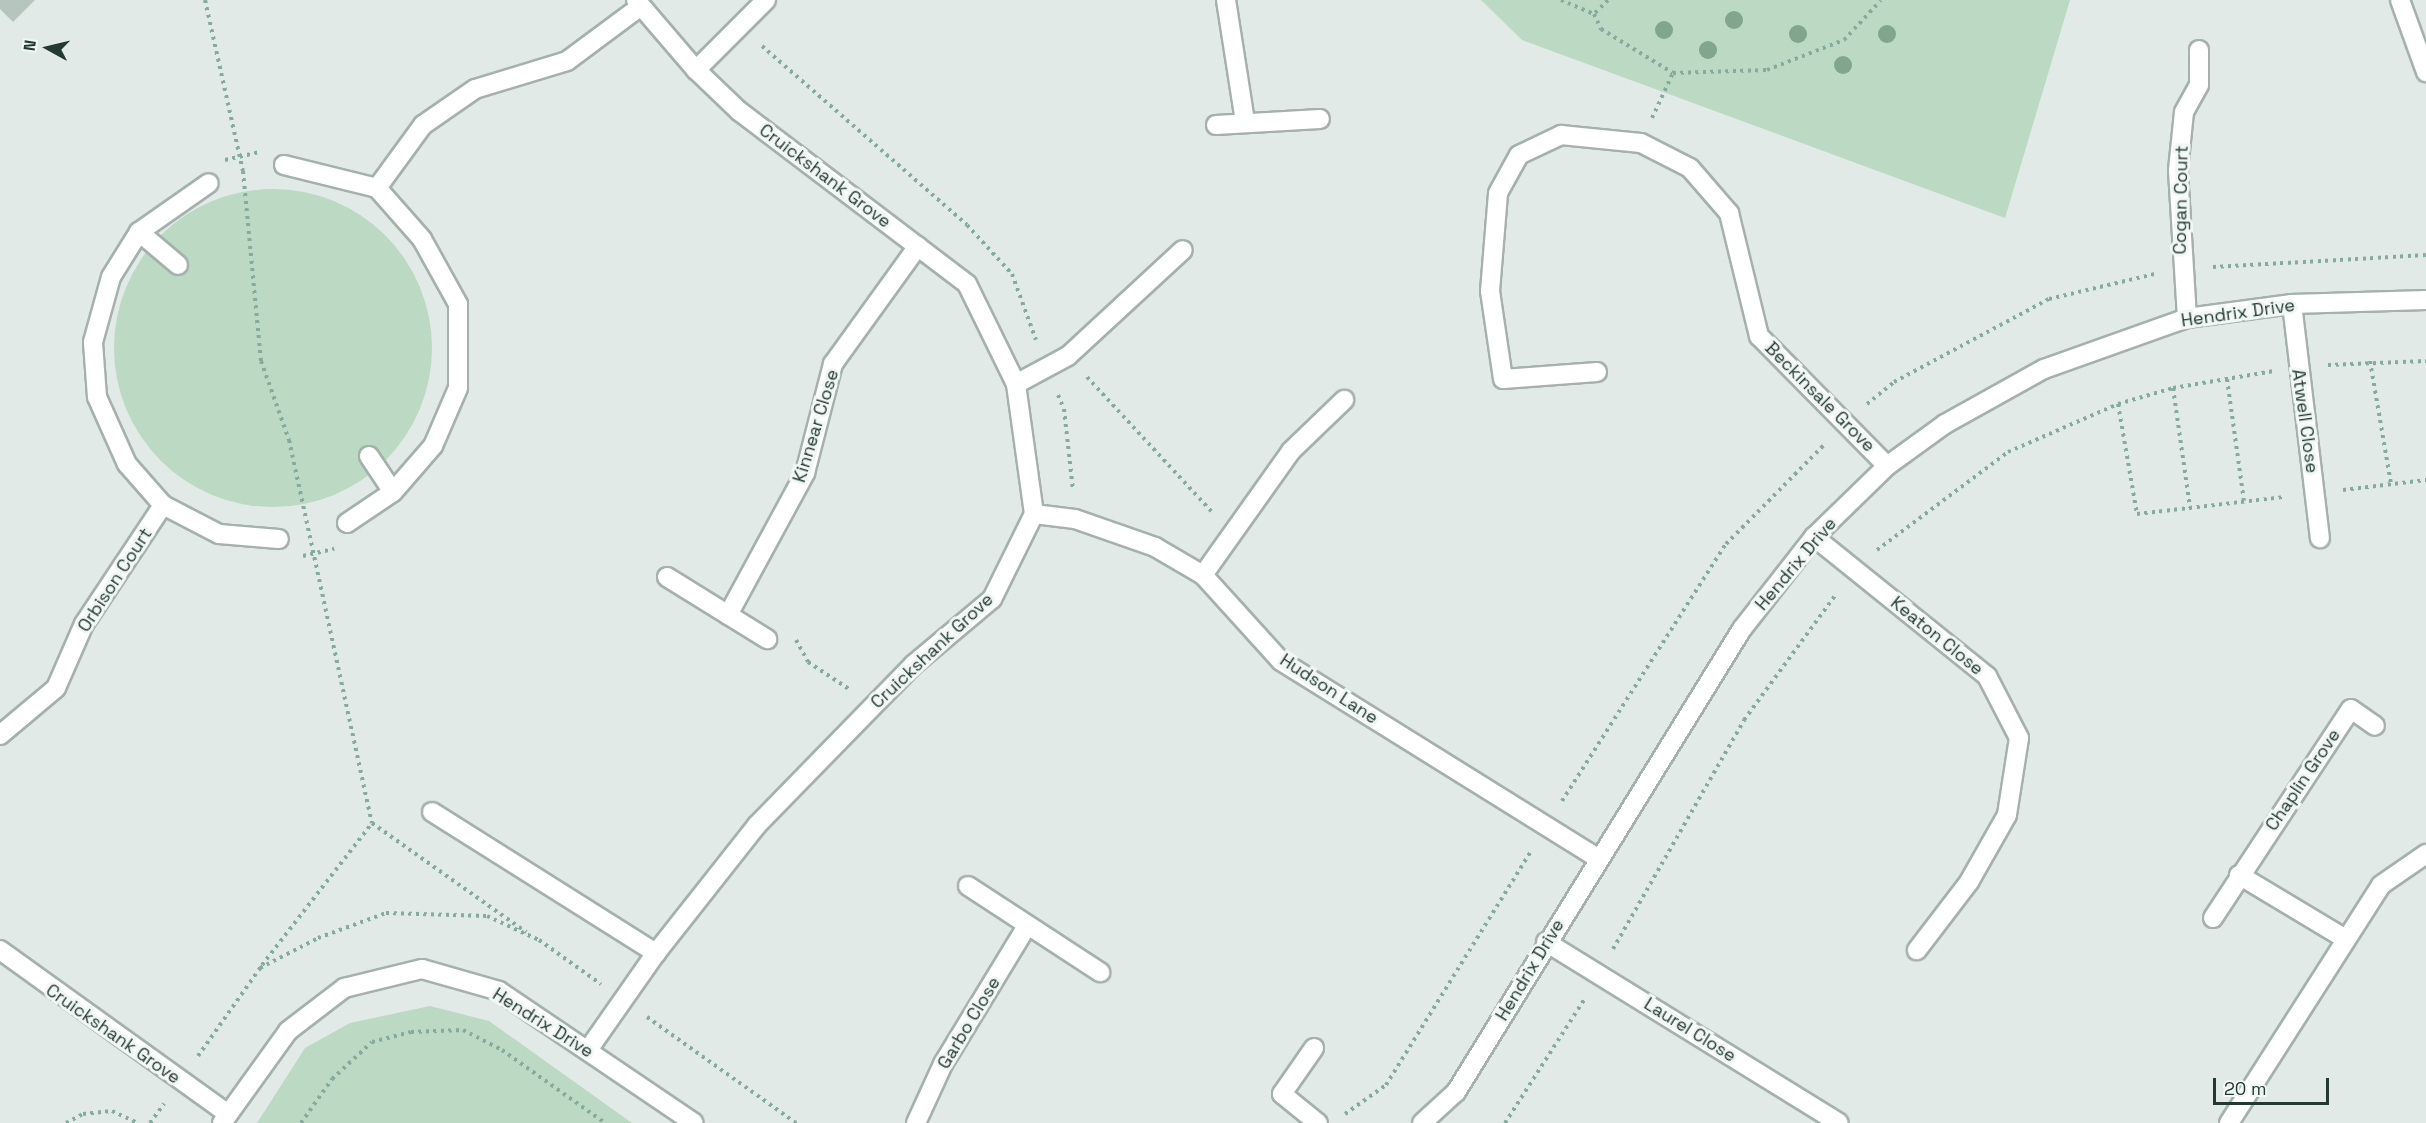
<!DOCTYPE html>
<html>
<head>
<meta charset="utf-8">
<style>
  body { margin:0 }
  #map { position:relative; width:2426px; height:1123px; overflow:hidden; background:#e1eae6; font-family:"Space Grotesk",sans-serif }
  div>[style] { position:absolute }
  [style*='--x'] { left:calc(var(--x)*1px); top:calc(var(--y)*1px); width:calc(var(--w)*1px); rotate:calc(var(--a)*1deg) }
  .green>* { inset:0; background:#bcd9c3 }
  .round { border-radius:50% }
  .building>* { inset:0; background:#b7c5bf }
  .path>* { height:4px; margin-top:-2px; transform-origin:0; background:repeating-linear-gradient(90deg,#85ab9d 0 3px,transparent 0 7.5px) }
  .roads { filter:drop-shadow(2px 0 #a4b1ac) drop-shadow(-2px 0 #a4b1ac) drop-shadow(0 2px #a4b1ac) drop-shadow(0 -2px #a4b1ac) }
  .minor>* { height:18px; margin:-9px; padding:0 9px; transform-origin:9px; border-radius:9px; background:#fff }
  .trees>* { width:18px; height:18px; margin:-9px; border-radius:50%; background:#81a58d }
  span { translate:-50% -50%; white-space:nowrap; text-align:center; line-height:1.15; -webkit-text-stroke:6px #f1f7f4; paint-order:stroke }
  .street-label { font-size:18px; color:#233932 }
  .north { position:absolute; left:18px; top:18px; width:60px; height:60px; -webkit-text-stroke:4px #f1f7f4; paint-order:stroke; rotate:278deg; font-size:16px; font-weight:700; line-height:24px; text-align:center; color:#233932 }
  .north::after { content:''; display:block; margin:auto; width:21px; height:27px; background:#233932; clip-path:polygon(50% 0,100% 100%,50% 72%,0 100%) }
  .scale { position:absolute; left:2213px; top:1078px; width:116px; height:27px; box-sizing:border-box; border:3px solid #233932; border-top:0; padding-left:8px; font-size:18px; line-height:21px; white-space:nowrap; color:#233932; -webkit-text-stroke:4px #f1f7f4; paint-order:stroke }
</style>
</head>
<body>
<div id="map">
  <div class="green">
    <div style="clip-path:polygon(1481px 0,2070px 0,2005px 218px,1522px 40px)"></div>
    <div class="round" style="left:114px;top:189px;width:318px;height:318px"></div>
    <div style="clip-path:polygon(430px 1006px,489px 1021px,632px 1123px,257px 1123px,305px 1048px,350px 1023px)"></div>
  </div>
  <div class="building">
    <div style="clip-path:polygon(0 0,35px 0,13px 22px,0 9px)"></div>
  </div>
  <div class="path">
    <div style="--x:205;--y:0;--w:175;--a:77.5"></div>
    <div style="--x:243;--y:171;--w:191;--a:84.6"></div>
    <div style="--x:261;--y:361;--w:84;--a:70.5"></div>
    <div style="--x:289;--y:440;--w:392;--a:77.8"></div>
    <div style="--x:1561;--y:0;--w:36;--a:23"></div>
    <div style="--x:1608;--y:0;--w:20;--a:135"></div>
    <div style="--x:1594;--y:14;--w:17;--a:65"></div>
    <div style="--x:1601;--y:29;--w:84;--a:31.4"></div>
    <div style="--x:762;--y:46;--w:272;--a:41.1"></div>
    <div style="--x:967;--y:225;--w:67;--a:47.4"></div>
    <div style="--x:1012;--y:274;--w:70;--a:70"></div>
    <div style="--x:1652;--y:118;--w:50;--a:-65"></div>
    <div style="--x:1673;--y:73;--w:94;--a:-1.8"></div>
    <div style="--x:1767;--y:70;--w:83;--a:-21.3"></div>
    <div style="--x:1844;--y:40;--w:54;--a:-47.2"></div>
    <div style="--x:225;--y:160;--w:35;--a:-13"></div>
    <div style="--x:2213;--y:267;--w:213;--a:-3.2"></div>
    <div style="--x:2370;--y:361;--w:125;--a:80.3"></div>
    <div style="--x:2328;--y:365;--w:98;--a:-2.3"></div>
    <div style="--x:1087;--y:377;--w:184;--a:47.2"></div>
    <div style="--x:2227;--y:379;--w:123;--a:82.1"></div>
    <div style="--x:2173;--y:388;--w:121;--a:81.9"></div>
    <div style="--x:1058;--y:395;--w:15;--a:67"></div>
    <div style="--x:1064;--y:409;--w:81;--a:83.7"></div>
    <div style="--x:1867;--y:404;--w:35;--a:-39"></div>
    <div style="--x:1894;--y:382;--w:176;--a:-28.2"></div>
    <div style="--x:2049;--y:299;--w:109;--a:-13.3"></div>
    <div style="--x:2118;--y:404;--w:112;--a:80.2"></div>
    <div style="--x:2137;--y:514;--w:149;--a:-6.6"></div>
    <div style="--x:2343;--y:490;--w:84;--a:-6.9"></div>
    <div style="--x:1877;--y:550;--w:164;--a:-36.8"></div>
    <div style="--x:2008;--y:452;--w:120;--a:-23.6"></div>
    <div style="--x:2118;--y:404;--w:57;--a:-16.2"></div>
    <div style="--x:2173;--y:388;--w:101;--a:-9.6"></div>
    <div style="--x:303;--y:556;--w:32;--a:-13"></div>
    <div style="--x:796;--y:640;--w:25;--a:61"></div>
    <div style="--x:808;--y:662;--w:49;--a:33.4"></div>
    <div style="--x:1562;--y:801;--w:305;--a:-57.5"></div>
    <div style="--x:1726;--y:544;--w:141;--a:-45.3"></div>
    <div style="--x:1613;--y:949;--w:264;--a:-60.2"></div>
    <div style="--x:1744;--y:720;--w:157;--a:-53.8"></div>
    <div style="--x:262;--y:965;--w:180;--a:-52.2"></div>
    <div style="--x:372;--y:823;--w:189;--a:35.3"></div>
    <div style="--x:647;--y:1017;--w:183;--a:35.4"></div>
    <div style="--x:198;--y:1056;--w:108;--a:-54.8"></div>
    <div style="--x:260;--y:968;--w:65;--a:-27.3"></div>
    <div style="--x:318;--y:938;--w:72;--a:-20.2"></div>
    <div style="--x:386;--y:913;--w:101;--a:1.7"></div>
    <div style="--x:487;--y:916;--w:57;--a:24.8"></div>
    <div style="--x:539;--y:940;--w:76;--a:35.4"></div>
    <div style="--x:1345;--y:1114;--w:50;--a:-35.3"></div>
    <div style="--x:1386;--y:1085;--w:275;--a:-58.2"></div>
    <div style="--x:66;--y:1123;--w:19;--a:-28"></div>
    <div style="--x:83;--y:1114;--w:29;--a:-6"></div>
    <div style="--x:112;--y:1111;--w:29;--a:25"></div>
    <div style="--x:150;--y:1123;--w:24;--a:-54"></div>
    <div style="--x:301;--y:1123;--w:54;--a:-54.8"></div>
    <div style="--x:332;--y:1079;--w:54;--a:-42.8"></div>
    <div style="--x:372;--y:1042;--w:40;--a:-14.4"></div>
    <div style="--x:411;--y:1032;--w:52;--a:-2.2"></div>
    <div style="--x:463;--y:1030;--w:44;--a:27.1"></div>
    <div style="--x:502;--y:1050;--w:126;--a:35.3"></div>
    <div style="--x:1505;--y:1123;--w:146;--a:-57.3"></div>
  </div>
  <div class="roads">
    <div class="minor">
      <div style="--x:1226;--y:0;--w:122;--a:81.1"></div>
      <div style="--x:2400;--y:0;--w:77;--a:70.1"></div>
      <div style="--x:696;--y:70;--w:99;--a:-45"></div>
      <div style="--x:1216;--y:125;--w:104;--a:-3.3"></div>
      <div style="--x:284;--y:165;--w:96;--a:13.9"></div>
      <div style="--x:377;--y:188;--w:78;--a:-53.9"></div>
      <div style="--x:423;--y:125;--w:63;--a:-34.7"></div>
      <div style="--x:475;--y:89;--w:96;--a:-16.9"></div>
      <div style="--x:567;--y:61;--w:92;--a:-36.6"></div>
      <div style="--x:139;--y:232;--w:51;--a:40.2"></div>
      <div style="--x:2292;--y:304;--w:236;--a:83.2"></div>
      <div style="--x:2187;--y:318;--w:148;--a:-93.5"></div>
      <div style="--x:2178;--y:170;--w:58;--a:-84.1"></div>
      <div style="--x:2184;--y:112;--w:31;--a:-61"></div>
      <div style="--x:2199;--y:85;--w:35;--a:-90"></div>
      <div style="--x:1597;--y:372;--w:94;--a:175.7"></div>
      <div style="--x:1503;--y:379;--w:89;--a:-98.4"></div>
      <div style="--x:1490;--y:291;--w:98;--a:-85.3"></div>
      <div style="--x:1498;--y:193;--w:43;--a:-61.1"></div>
      <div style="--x:1519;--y:155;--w:47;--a:-25.5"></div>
      <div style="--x:1561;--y:135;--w:80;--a:5.7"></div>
      <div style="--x:1641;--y:143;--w:55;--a:27"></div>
      <div style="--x:1690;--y:168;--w:60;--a:49.1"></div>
      <div style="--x:1729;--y:213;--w:127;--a:76.3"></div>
      <div style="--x:1759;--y:336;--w:182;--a:45.4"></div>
      <div style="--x:1016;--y:384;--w:59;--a:-28.3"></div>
      <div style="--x:1068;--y:356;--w:156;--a:-42.7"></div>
      <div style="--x:369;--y:456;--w:43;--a:56.3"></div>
      <div style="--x:163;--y:505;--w:55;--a:-131.3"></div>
      <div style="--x:127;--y:464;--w:73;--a:-114.1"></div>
      <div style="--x:97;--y:397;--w:55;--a:-94.2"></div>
      <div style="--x:93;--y:342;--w:67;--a:-74.5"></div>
      <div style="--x:111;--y:277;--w:53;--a:-58.1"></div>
      <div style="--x:139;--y:232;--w:85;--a:-35"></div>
      <div style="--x:1034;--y:514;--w:41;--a:7"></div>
      <div style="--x:1075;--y:519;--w:85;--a:19.3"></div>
      <div style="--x:1155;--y:547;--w:56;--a:30.3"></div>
      <div style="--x:1203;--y:575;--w:116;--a:47.8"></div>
      <div style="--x:1281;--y:661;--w:373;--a:31.9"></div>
      <div style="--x:347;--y:523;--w:55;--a:-34"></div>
      <div style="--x:393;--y:492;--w:61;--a:-49"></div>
      <div style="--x:433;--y:446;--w:63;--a:-66.7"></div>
      <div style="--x:458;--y:388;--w:84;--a:-90"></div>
      <div style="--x:458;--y:304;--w:74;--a:-119"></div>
      <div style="--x:422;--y:239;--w:68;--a:-131.4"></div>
      <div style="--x:1814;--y:537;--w:222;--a:38.8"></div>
      <div style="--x:1987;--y:676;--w:70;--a:62.7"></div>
      <div style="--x:2019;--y:738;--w:78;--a:98.9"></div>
      <div style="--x:2007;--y:815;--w:77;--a:119.6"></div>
      <div style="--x:1969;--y:882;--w:86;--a:127.4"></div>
      <div style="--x:1203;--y:575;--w:152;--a:-54.6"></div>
      <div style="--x:1291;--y:451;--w:74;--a:-43.9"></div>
      <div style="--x:667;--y:577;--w:118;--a:31.8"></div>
      <div style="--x:728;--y:615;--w:162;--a:-61.5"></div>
      <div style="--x:805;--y:473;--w:113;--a:-75.6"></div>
      <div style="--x:833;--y:364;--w:145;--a:-54.2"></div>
      <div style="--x:0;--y:735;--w:73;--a:-40"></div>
      <div style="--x:56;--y:688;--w:70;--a:-66.4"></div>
      <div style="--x:84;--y:624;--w:143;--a:-56.4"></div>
      <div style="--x:163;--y:505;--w:63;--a:27.4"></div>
      <div style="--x:219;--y:534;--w:60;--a:4.8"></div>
      <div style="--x:432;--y:812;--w:265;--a:32.2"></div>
      <div style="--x:2239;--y:875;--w:122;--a:31"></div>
      <div style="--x:968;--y:886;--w:158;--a:33.1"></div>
      <div style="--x:2213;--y:918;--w:250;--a:-56.6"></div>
      <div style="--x:2351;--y:709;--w:29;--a:35"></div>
      <div style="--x:1546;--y:942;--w:344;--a:31.7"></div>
      <div style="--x:0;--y:950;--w:281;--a:35.7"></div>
      <div style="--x:1314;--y:1048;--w:56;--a:124.8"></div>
      <div style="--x:1282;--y:1094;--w:46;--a:38.9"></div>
      <div style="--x:588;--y:1050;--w:118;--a:-55"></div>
      <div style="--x:656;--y:953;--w:163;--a:-51.7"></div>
      <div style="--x:757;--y:825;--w:223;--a:-45.7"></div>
      <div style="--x:913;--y:665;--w:103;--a:-39.9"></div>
      <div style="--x:992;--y:599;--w:95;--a:-63.7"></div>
      <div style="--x:1034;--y:514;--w:131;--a:-97.9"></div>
      <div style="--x:1016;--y:384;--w:111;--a:-116.1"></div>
      <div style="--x:967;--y:284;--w:285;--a:-142.8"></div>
      <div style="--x:740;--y:112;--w:61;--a:-136.3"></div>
      <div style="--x:696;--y:70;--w:92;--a:-130.6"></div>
      <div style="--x:222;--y:1123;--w:113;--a:-54.3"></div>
      <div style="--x:288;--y:1031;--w:71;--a:-37.5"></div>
      <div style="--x:344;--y:988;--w:80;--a:-13.7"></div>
      <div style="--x:422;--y:969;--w:80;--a:15.9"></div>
      <div style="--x:499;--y:991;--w:235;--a:34.1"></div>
      <div style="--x:916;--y:1123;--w:65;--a:-65.4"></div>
      <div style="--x:943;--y:1064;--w:162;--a:-58.7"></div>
      <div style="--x:1422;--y:1123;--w:46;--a:-42.4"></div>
      <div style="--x:1456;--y:1092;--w:544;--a:-58.3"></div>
      <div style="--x:1742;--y:629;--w:117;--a:-52"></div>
      <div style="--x:1814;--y:537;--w:102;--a:-44.2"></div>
      <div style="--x:1887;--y:466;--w:72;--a:-35.9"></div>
      <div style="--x:1945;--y:424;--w:113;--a:-29.1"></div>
      <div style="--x:2044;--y:369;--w:152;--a:-19.6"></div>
      <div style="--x:2187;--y:318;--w:106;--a:-7.6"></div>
      <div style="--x:2292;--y:304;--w:134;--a:-1.7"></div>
      <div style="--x:2229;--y:1123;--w:282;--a:-57.4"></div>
      <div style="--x:2381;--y:885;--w:55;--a:-34.6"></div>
    </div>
  </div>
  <div class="trees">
    <div style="left:1734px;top:20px"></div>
    <div style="left:1664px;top:30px"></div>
    <div style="left:1798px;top:34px"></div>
    <div style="left:1887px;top:34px"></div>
    <div style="left:1708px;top:50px"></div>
    <div style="left:1843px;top:65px"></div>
  </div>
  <div class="street-label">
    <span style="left:825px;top:176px;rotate:37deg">Cruickshank Grove</span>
    <span style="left:2181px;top:200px;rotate:-89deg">Cogan Court</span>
    <span style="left:2238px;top:313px;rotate:-8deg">Hendrix Drive</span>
    <span style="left:1820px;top:397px;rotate:45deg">Beckinsale Grove</span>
    <span style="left:2305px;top:421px;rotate:82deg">Atwell Close</span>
    <span style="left:816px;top:426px;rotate:-73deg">Kinnear Close</span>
    <span style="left:1796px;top:564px;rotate:-50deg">Hendrix Drive</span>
    <span style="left:115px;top:580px;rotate:-57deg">Orbison Court</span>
    <span style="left:1937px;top:636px;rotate:39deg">Keaton Close</span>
    <span style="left:932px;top:651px;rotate:-43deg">Cruickshank Grove</span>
    <span style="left:1329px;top:689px;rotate:33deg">Hudson Lane</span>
    <span style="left:2303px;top:780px;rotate:-56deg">Chaplin Grove</span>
    <span style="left:1530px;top:970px;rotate:-59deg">Hendrix Drive</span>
    <span style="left:543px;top:1023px;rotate:32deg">Hendrix Drive</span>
    <span style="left:969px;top:1023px;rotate:-59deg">Garbo Close</span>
    <span style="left:1690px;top:1030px;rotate:32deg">Laurel Close</span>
    <span style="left:113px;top:1034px;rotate:35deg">Cruickshank Grove</span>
  </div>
  <div class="north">N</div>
  <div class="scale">20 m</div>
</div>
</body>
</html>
